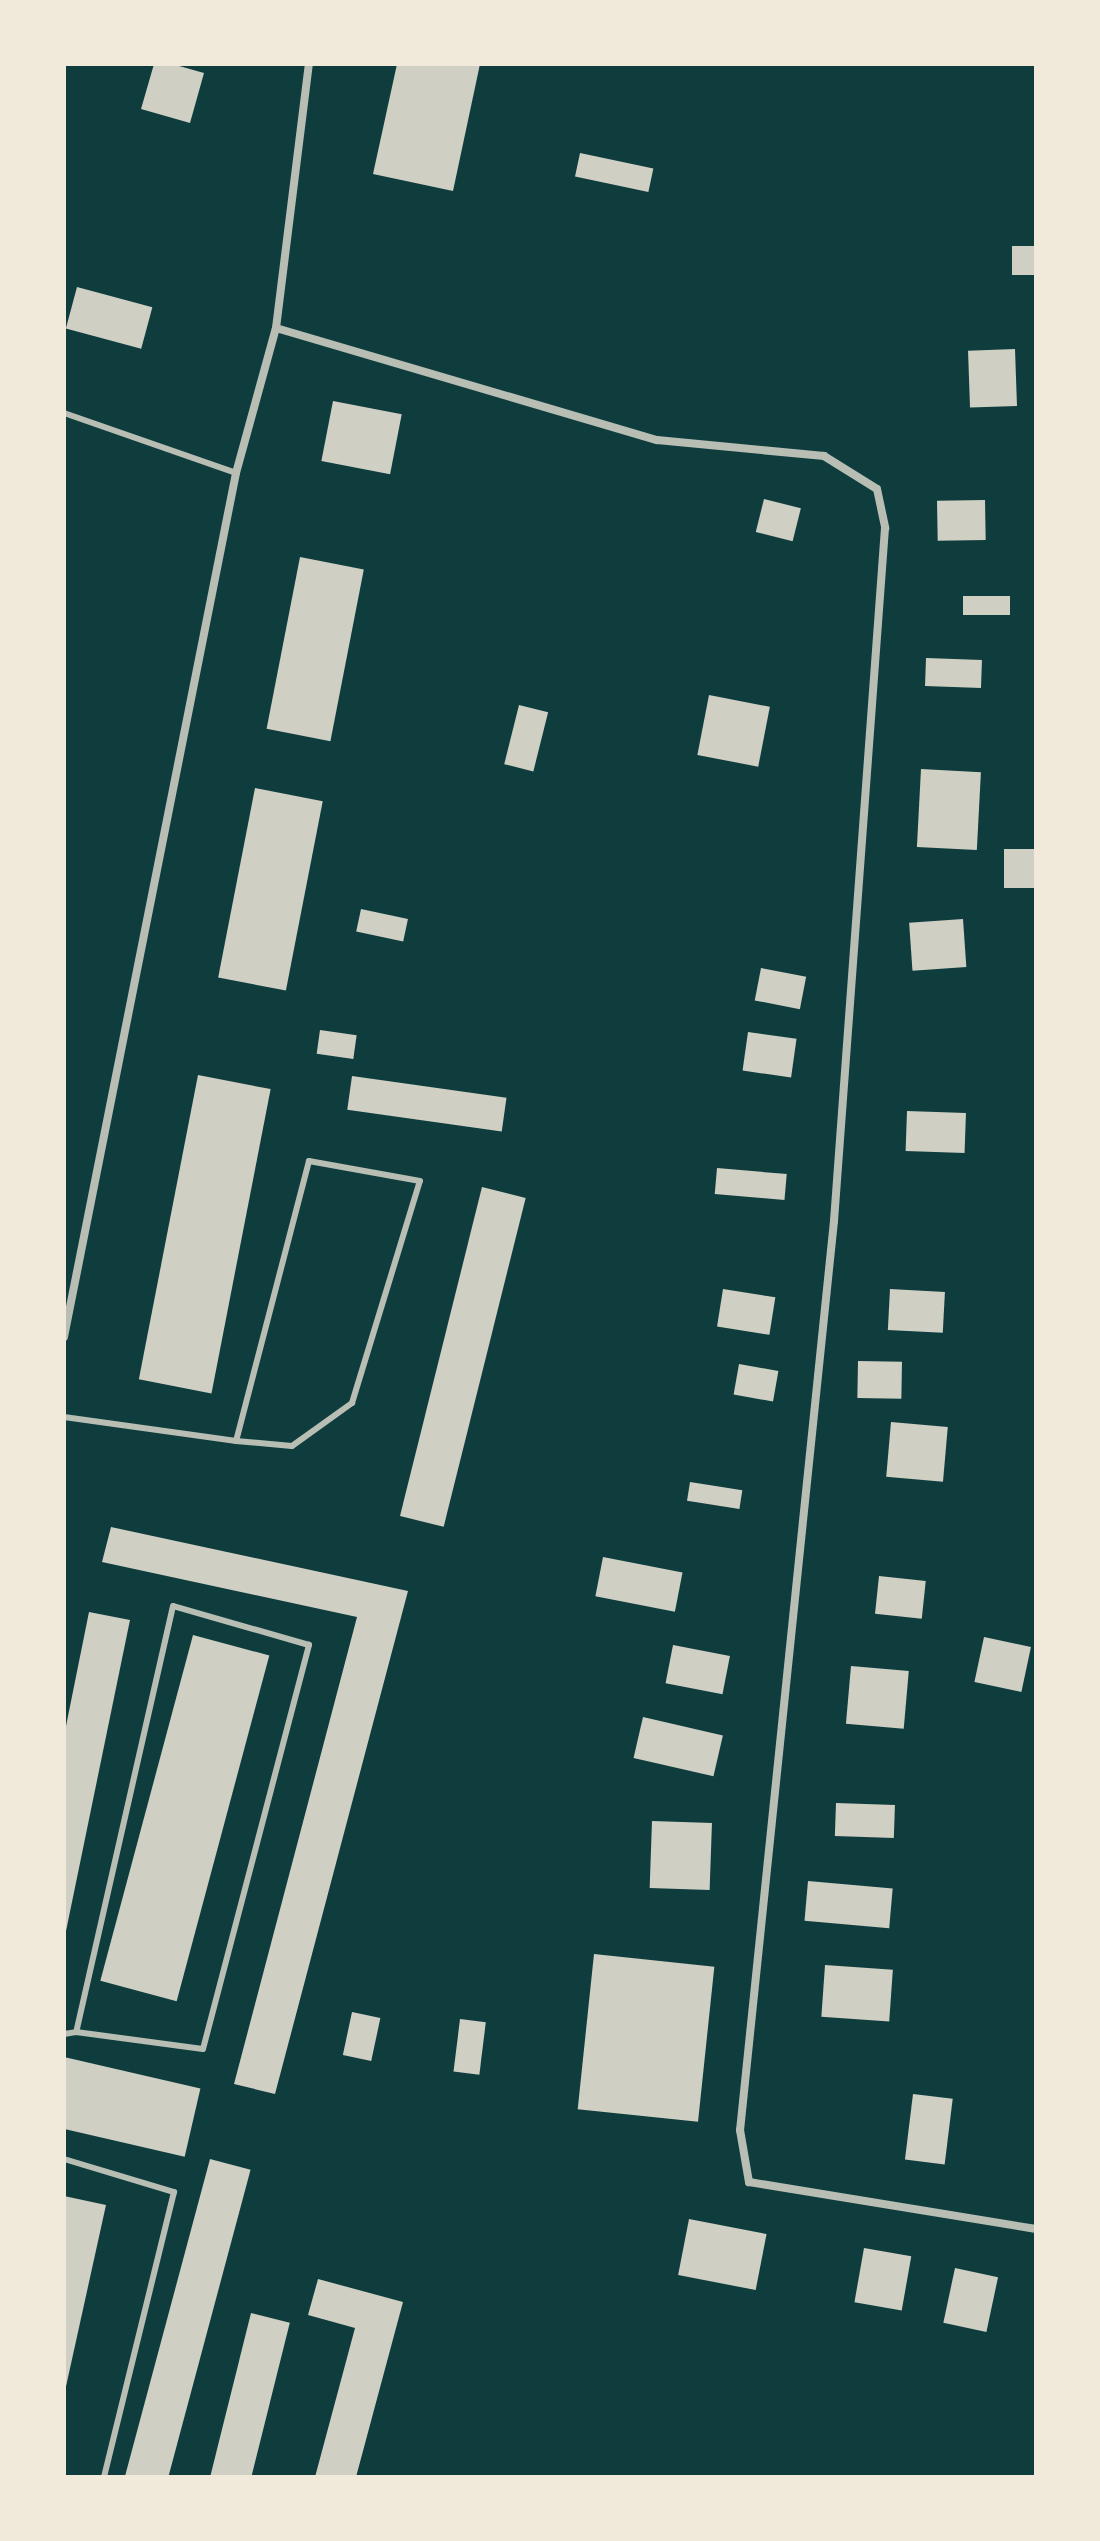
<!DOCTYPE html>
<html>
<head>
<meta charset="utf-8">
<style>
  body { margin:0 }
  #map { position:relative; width:1100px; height:2541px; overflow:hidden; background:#0f3d3e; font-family:Barlow,sans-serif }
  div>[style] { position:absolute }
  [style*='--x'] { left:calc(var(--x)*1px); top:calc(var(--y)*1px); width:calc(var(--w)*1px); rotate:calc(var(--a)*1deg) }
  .building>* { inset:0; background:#cfcfc3; transform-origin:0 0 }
  .service>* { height:6px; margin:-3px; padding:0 3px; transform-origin:3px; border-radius:3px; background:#b8beb3 }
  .minor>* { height:8px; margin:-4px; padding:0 4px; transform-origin:4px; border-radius:4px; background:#b8beb3 }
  span { translate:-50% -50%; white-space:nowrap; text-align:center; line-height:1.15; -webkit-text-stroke:6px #f1e9da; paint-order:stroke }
  .frame { position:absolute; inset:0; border:66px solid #f1e9da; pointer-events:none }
</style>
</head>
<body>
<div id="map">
  <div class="building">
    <div style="clip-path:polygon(154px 64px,172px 64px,204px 73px,190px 123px,141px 109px)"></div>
    <div style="clip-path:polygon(397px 64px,480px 64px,453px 191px,373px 174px)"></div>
    <div style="left:580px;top:153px;width:75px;height:24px;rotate:12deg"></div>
    <div style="left:1036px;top:246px;width:29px;height:24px;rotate:90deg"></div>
    <div style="left:77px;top:287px;width:78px;height:43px;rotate:15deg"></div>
    <div style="left:1015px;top:349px;width:57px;height:47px;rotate:88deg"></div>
    <div style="left:333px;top:401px;width:70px;height:61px;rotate:11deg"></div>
    <div style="left:764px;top:499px;width:38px;height:34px;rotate:14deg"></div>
    <div style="left:985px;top:500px;width:40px;height:48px;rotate:89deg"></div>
    <div style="left:300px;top:557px;width:65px;height:175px;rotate:11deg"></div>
    <div style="left:963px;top:596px;width:47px;height:19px"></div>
    <div style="left:926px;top:658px;width:56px;height:28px;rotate:2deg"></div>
    <div style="left:709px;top:695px;width:62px;height:61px;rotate:11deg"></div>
    <div style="left:519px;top:705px;width:30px;height:61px;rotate:14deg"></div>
    <div style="left:921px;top:769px;width:60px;height:78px;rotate:3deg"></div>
    <div style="left:255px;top:788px;width:69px;height:193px;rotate:11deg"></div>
    <div style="left:1036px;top:849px;width:39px;height:32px;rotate:90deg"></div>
    <div style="left:361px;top:909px;width:48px;height:23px;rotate:12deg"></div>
    <div style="left:963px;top:919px;width:48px;height:54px;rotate:86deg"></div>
    <div style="left:761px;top:968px;width:46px;height:33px;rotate:11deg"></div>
    <div style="left:320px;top:1030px;width:37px;height:24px;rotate:8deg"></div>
    <div style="left:748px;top:1032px;width:49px;height:39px;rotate:8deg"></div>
    <div style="left:198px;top:1075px;width:74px;height:310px;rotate:11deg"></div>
    <div style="left:352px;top:1076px;width:156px;height:34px;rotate:8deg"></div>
    <div style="left:907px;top:1111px;width:59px;height:40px;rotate:2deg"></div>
    <div style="left:717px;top:1168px;width:70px;height:26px;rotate:5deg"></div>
    <div style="left:482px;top:1187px;width:45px;height:339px;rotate:14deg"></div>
    <div style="left:723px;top:1289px;width:53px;height:38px;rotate:9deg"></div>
    <div style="left:890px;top:1289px;width:55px;height:41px;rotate:3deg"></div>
    <div style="left:858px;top:1361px;width:44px;height:37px;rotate:1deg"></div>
    <div style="left:739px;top:1364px;width:40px;height:31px;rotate:10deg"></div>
    <div style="left:891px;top:1422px;width:57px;height:55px;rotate:5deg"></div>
    <div style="left:690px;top:1482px;width:53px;height:19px;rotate:9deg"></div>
    <div style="clip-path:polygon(111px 1527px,408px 1591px,275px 2094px,234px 2084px,357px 1617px,102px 1562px)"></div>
    <div style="left:603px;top:1557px;width:81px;height:40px;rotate:11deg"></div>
    <div style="left:879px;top:1576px;width:47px;height:38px;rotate:6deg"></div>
    <div style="clip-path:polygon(89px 1612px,130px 1620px,65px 1936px,64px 1736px)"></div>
    <div style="left:193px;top:1635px;width:79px;height:358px;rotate:15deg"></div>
    <div style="left:984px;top:1637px;width:48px;height:46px;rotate:12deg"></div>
    <div style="left:673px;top:1645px;width:58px;height:39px;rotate:11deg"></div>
    <div style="left:851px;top:1666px;width:58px;height:58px;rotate:5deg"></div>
    <div style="left:643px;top:1717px;width:82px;height:42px;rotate:13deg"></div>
    <div style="left:836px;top:1803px;width:59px;height:33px;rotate:2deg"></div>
    <div style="left:652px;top:1821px;width:60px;height:67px;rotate:2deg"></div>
    <div style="left:808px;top:1881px;width:85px;height:40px;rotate:5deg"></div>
    <div style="left:594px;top:1954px;width:121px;height:156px;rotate:6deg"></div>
    <div style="left:825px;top:1965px;width:68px;height:52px;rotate:4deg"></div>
    <div style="left:352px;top:2012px;width:29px;height:44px;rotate:12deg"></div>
    <div style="left:460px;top:2019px;width:26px;height:53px;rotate:7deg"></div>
    <div style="left:64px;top:2057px;width:140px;height:70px;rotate:13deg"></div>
    <div style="left:913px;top:2094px;width:40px;height:66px;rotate:7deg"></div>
    <div style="left:210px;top:2159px;width:42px;height:330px;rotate:15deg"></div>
    <div style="clip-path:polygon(64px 2196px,106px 2205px,65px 2391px,64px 2390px)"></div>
    <div style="left:689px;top:2219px;width:79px;height:57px;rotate:11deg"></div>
    <div style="left:864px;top:2248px;width:48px;height:55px;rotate:10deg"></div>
    <div style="left:955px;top:2268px;width:44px;height:56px;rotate:12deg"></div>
    <div style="clip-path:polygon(318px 2279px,403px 2302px,356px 2477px,315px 2477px,355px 2328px,308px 2315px)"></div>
    <div style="left:251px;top:2313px;width:40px;height:170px;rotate:14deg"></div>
  </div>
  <div class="service">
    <div style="--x:64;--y:413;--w:182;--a:19.2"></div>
    <div style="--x:64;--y:1417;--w:174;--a:7.9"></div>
    <div style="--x:236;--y:1441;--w:56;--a:5.1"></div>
    <div style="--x:292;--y:1446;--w:74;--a:-35.6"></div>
    <div style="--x:352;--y:1403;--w:232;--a:-73"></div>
    <div style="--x:420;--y:1181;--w:113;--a:-169.8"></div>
    <div style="--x:309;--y:1161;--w:289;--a:104.6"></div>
    <div style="--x:64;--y:2034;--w:12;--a:-9"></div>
    <div style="--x:76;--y:2032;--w:128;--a:7.6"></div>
    <div style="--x:203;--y:2049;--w:418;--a:-75.3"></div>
    <div style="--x:309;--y:1645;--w:141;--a:-164"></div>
    <div style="--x:173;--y:1606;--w:437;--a:102.8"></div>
    <div style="--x:64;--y:2159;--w:115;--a:16.7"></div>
    <div style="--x:174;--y:2192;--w:293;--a:103.8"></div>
  </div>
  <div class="minor">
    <div style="--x:276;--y:328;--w:397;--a:16.4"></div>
    <div style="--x:657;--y:440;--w:168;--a:5.5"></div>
    <div style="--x:824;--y:456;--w:62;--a:31.9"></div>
    <div style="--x:877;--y:489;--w:40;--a:78"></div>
    <div style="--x:885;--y:528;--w:695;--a:94.21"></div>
    <div style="--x:834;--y:1221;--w:914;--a:95.9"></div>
    <div style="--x:740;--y:2130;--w:53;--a:80.2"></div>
    <div style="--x:749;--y:2182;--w:291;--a:9.3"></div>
    <div style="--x:64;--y:1337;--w:881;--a:-78.74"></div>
    <div style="--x:236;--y:473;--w:150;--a:-74.6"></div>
    <div style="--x:276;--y:328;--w:266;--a:-82.9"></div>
  </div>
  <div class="frame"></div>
</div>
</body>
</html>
